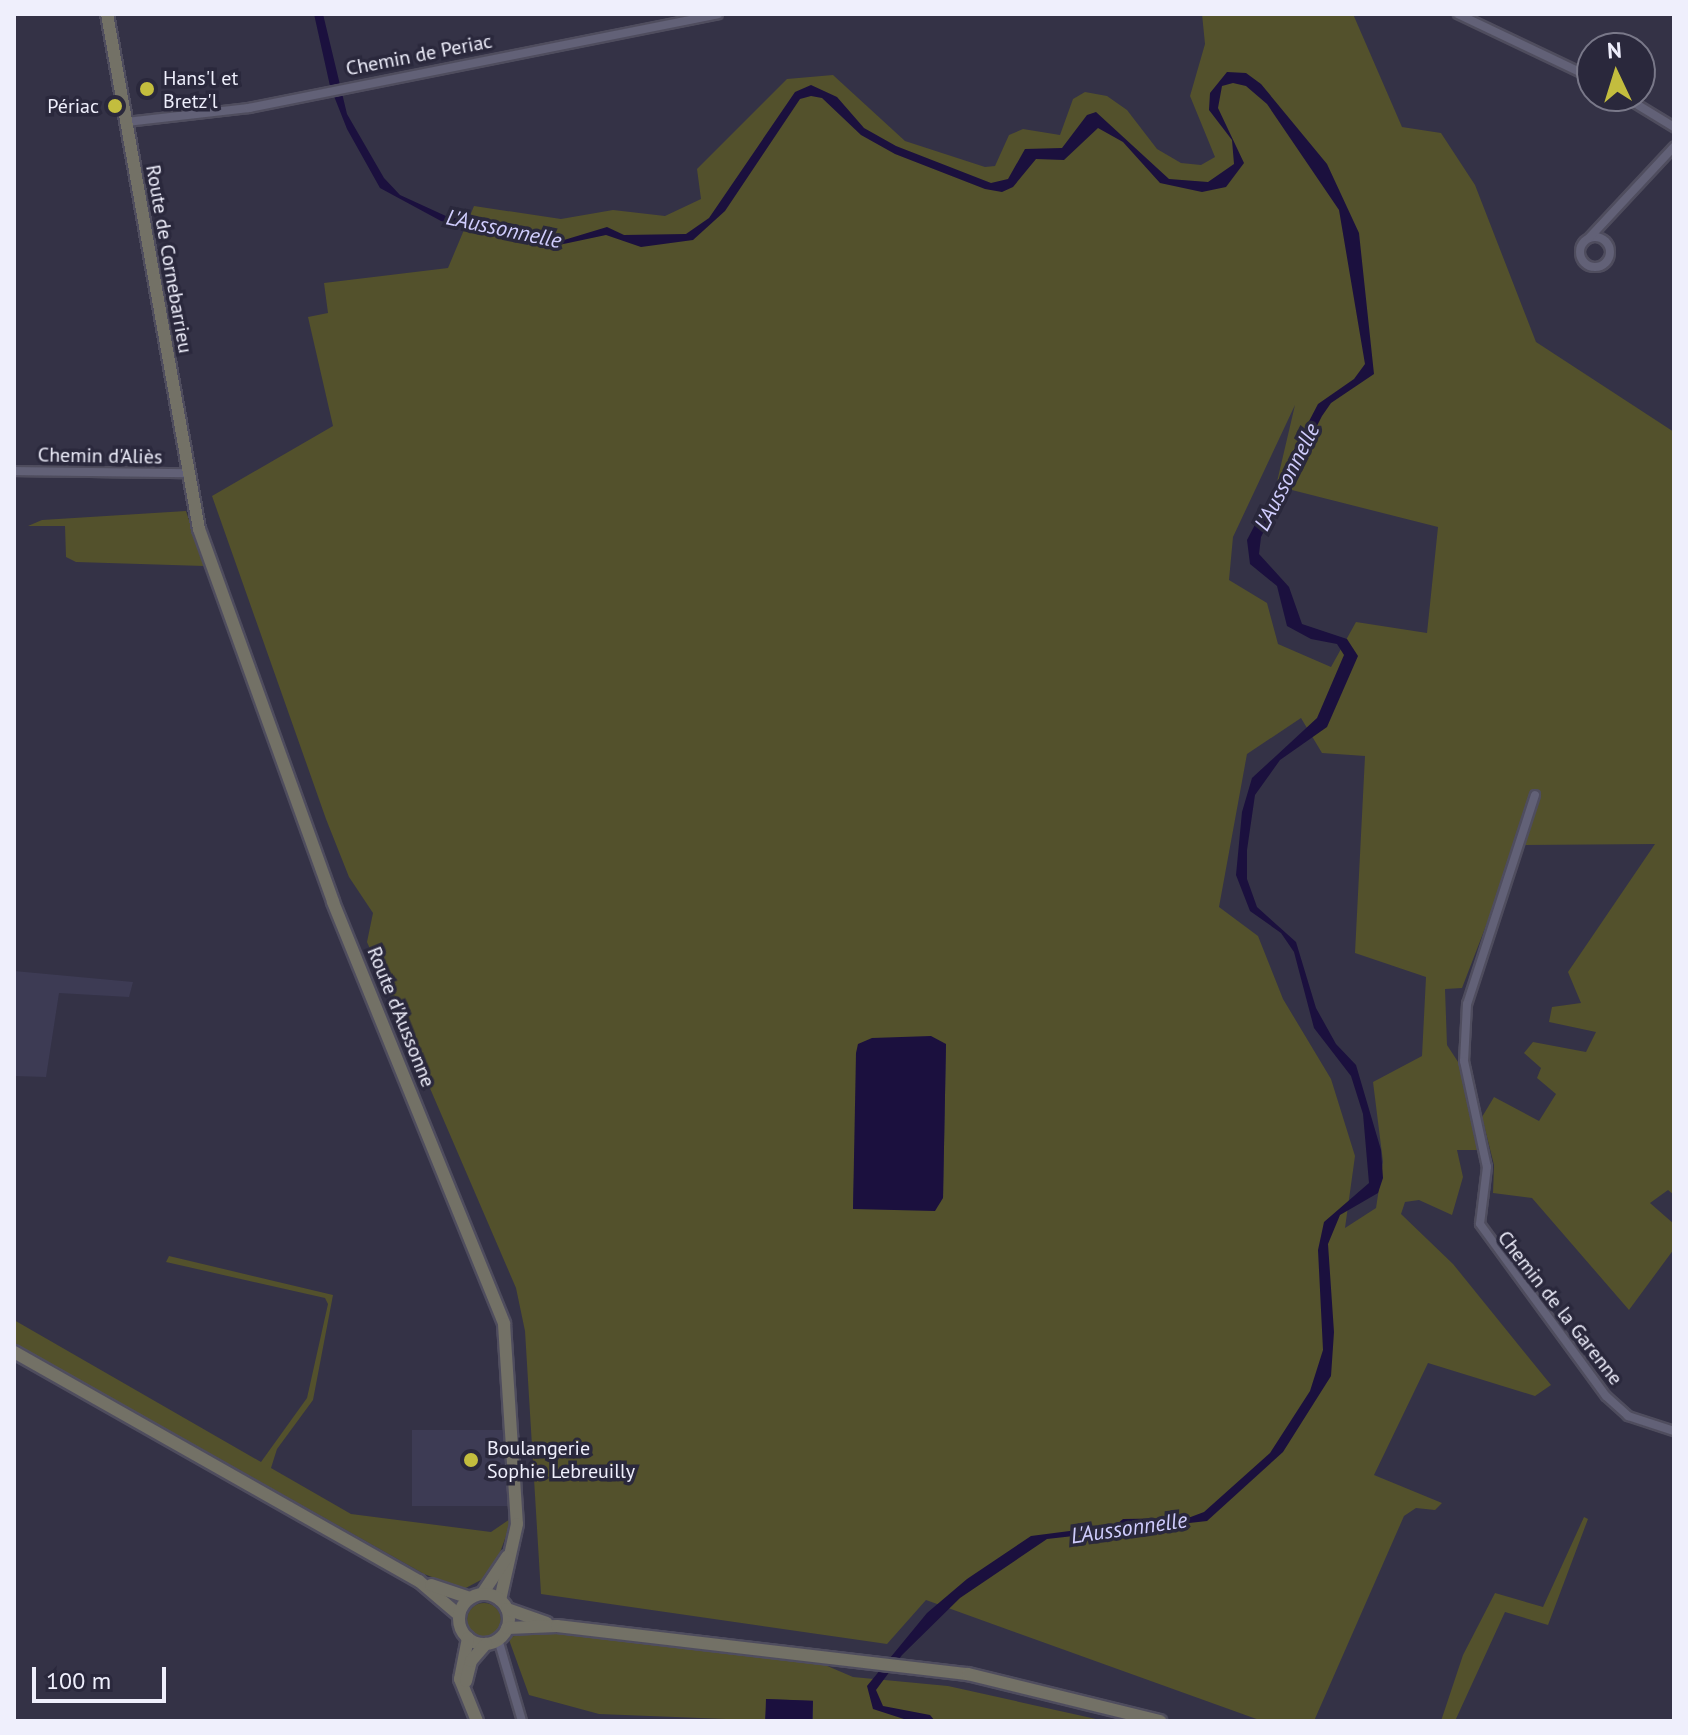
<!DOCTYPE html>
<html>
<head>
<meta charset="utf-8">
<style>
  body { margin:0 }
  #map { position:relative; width:1688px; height:1735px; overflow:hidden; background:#343246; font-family:"PT Sans",sans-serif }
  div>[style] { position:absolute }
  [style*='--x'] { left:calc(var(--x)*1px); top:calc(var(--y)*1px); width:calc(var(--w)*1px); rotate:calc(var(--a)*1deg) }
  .built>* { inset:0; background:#3d3b54; transform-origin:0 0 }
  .green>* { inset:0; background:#53512c }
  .round { border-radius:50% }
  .water>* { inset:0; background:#1b103e; transform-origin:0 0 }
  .roads { filter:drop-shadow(2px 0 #4f4d5e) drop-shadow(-2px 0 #4f4d5e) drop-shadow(0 2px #4f4d5e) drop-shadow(0 -2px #4f4d5e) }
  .minor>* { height:8px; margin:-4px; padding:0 4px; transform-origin:4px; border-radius:4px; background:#626177 }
  .minor>.ring { margin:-4px; padding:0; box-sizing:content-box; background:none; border:8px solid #626177; border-radius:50% }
  .secondary>* { height:12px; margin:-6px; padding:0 6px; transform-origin:6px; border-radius:6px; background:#737166 }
  .secondary>.ring { margin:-6px; padding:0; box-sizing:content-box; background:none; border:12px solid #737166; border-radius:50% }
  .dots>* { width:22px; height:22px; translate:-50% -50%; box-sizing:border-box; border:4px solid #2a283c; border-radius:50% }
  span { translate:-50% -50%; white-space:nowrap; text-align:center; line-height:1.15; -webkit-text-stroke:7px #2a283c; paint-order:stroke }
  .street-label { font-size:20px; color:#efeffc }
  .poi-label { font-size:20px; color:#efeffc }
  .left { translate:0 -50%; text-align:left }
  .right { translate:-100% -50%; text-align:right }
  .water-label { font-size:22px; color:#d0cdfe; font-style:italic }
  .frame { position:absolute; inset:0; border:16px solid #efeffc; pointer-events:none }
  .north { position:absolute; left:1576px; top:32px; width:80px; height:80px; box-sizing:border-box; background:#2a283c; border:2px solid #797889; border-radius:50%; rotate:356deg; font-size:22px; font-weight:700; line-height:32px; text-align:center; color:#efeffc }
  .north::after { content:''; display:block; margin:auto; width:28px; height:36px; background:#c3bd3e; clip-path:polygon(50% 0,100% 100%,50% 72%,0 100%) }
  .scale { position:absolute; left:32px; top:1667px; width:134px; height:36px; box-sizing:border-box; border:4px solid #efeffc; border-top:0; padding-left:10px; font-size:24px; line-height:28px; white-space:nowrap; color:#efeffc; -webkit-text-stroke:6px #2a283c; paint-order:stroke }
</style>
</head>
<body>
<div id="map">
  <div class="built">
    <div style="clip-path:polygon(14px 971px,133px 982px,129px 997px,59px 993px,46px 1077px,14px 1076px)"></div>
    <div style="left:412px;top:1430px;width:96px;height:76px"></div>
  </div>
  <div class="green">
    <div style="clip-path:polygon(evenodd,1202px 14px,1353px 14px,1402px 127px,1441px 133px,1475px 185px,1536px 342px,1674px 432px,1674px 1195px,1668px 1190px,1650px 1203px,1674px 1224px,1674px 1249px,1629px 1310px,1532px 1198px,1493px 1193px,1494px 1165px,1482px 1117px,1494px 1097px,1539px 1121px,1556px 1094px,1537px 1078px,1541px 1068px,1524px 1053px,1533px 1042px,1586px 1052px,1596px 1032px,1549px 1022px,1552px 1007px,1581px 1003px,1568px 972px,1655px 844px,1517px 845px,1462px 988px,1445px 989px,1447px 1045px,1462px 1068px,1478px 1150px,1457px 1150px,1463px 1177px,1452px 1215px,1419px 1200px,1405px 1202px,1401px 1214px,1453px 1264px,1551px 1385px,1535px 1396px,1428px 1363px,1374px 1475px,1442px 1503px,1435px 1510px,1416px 1508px,1404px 1516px,1314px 1721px,1262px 1721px,926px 1600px,887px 1644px,541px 1594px,525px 1331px,516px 1288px,367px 942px,373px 913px,349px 877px,326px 819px,212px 496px,333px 426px,308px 317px,328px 313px,324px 283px,448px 268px,474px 206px,561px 219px,613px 210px,665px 216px,701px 199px,697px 169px,787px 79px,833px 75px,905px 141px,985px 167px,995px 166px,1009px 135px,1023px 129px,1060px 135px,1073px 99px,1085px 92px,1107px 96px,1127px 110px,1157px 149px,1181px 163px,1201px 165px,1215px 157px,1190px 96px,1205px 44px,1202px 14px,1295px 405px,1276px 486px,1438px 527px,1427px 633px,1356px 622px,1331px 667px,1278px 644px,1267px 603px,1229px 580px,1233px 537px,1295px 405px,1202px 14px,1301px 718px,1322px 753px,1365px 756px,1355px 953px,1426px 977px,1422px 1056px,1373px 1082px,1383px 1162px,1376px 1208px,1345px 1228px,1355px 1156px,1331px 1079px,1283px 999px,1258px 936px,1219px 907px,1247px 754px,1301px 718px,1202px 14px,858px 1044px,946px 1044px,943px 1198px,853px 1209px,858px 1044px)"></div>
    <div style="clip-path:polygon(186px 511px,204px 566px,76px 562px,66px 557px,65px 526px,28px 526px,42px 520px)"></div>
    <div style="clip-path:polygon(169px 1256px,333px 1295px,313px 1400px,277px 1449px,271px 1468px,351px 1514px,491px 1532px,513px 1517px,492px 1574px,464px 1589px,424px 1574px,14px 1343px,14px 1320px,261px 1462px,307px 1398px,328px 1304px,325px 1298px,166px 1262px)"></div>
    <div style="clip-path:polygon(1584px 1517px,1588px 1519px,1548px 1625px,1505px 1612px,1455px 1721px,1441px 1721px,1463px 1655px,1495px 1593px,1543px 1607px)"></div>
    <div class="round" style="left:467px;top:1603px;width:34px;height:34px"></div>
    <div style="clip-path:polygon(548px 1631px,825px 1665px,853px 1677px,948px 1686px,1105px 1721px,813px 1721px,813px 1701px,767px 1699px,765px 1720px,776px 1721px,599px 1714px,529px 1695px,508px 1637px)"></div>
  </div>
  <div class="water">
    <div style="clip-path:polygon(314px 14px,323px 14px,347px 114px,384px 178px,400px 195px,448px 217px,508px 223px,564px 240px,607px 227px,624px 235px,686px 234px,709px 218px,795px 92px,811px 85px,837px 97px,864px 128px,896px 146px,991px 183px,1008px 179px,1025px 149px,1062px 148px,1087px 115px,1096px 112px,1169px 179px,1208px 182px,1234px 164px,1232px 140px,1209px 110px,1210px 93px,1227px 72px,1246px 73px,1261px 84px,1327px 164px,1359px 233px,1374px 374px,1331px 403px,1322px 416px,1261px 537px,1259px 554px,1289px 587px,1302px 624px,1347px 639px,1358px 656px,1327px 727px,1280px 760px,1255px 795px,1247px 850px,1247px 879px,1257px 907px,1296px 942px,1316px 1008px,1336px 1044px,1356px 1065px,1381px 1150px,1383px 1178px,1378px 1193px,1340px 1215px,1328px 1244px,1334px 1332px,1331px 1376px,1283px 1452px,1207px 1521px,1047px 1539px,960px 1598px,902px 1655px,876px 1690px,883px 1706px,930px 1715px,935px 1721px,910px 1721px,873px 1709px,867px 1686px,927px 1613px,967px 1579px,1031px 1536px,1116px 1525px,1123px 1519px,1188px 1518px,1204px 1512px,1270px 1453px,1310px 1391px,1323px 1350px,1318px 1250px,1324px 1222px,1369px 1183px,1363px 1114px,1351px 1076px,1314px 1028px,1294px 952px,1281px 933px,1250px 911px,1236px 875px,1242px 812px,1252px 778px,1317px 718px,1344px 655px,1337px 644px,1311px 639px,1287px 626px,1277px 586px,1250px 564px,1247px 540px,1318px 404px,1354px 379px,1365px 364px,1339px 210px,1267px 104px,1246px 86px,1233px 83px,1222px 86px,1218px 108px,1244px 163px,1226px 187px,1202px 192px,1160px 183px,1123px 142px,1098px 128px,1064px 160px,1036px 159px,1013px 187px,1002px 192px,985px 189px,895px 154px,861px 135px,822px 98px,811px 96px,800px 99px,725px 211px,693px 240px,641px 247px,606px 235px,554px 246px,441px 221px,380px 188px,347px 129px,330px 86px)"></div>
    <div style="clip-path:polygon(872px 1038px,931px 1036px,946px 1044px,943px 1198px,935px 1211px,853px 1209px,856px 1053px,858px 1044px)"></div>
    <div style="left:766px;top:1699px;width:47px;height:21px;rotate:2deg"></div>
  </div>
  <div class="roads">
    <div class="minor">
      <div style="--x:1458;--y:14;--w:148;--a:25.5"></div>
      <div style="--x:1623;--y:96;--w:60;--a:31.3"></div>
      <div style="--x:126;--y:122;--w:124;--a:-6.5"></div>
      <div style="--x:249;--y:108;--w:478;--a:-11.3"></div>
      <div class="ring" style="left:1580px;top:237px;width:22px;height:22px"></div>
      <div style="--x:1589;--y:238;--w:125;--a:-47"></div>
      <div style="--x:14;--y:471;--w:171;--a:0.7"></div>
      <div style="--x:1535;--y:795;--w:220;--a:108"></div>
      <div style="--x:1467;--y:1004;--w:57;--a:93"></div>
      <div style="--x:1464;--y:1061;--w:108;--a:77.8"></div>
      <div style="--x:1487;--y:1167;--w:57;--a:97"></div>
      <div style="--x:1480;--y:1224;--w:213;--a:53.8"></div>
      <div style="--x:1606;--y:1396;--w:30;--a:42"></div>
      <div style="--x:1628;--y:1416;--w:48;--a:18.1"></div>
      <div style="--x:498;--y:1639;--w:85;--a:73.7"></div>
    </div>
    <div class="secondary">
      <div style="--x:107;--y:14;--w:523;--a:79.87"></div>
      <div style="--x:199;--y:529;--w:396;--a:70.2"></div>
      <div style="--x:333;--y:902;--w:455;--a:67.9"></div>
      <div style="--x:504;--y:1324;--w:200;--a:86.3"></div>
      <div style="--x:517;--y:1524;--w:78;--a:102.6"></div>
      <div style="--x:14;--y:1352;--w:465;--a:29.5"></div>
      <div style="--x:419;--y:1581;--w:52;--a:40.4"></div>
      <div style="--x:431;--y:1585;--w:41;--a:18.4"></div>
      <div style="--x:482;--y:1594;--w:45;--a:-56"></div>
      <div class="ring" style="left:459px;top:1594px;width:38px;height:38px"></div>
      <div style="--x:507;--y:1609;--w:42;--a:19.3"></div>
      <div style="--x:507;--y:1628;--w:50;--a:-2.3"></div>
      <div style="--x:557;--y:1626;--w:414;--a:6.7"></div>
      <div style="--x:968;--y:1674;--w:198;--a:13.8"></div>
      <div style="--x:468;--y:1638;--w:42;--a:101"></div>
      <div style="--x:460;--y:1679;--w:45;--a:68"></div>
      <div style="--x:466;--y:1681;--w:21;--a:-76"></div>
      <div style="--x:471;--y:1661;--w:23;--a:-49"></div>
    </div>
  </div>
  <div class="dots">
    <div style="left:147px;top:89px;background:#c3bd3e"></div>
    <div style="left:115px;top:106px;background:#c3bd3e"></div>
    <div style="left:471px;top:1460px;background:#c3bd3e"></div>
  </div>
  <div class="street-label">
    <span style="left:419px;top:55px;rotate:-11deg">Chemin de Periac</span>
    <span style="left:169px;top:259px;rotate:80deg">Route de Cornebarrieu</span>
    <span style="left:100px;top:456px;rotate:1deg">Chemin d'Aliès</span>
    <span style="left:401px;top:1017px;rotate:68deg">Route d'Aussonne</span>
    <span style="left:1560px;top:1308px;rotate:52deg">Chemin de la Garenne</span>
  </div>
  <div class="poi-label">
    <span class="left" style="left:163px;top:90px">Hans'l et<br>Bretz'l</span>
    <span class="right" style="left:99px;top:106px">Périac</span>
    <span class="left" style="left:487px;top:1460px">Boulangerie<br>Sophie Lebreuilly</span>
  </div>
  <div class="water-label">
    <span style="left:504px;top:229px;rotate:12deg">L'Aussonnelle</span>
    <span style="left:1287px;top:477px;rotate:-63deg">L'Aussonnelle</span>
    <span style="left:1129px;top:1528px;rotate:-8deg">L'Aussonnelle</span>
  </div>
  <div class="frame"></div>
  <div class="north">N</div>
  <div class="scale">100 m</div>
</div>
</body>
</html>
